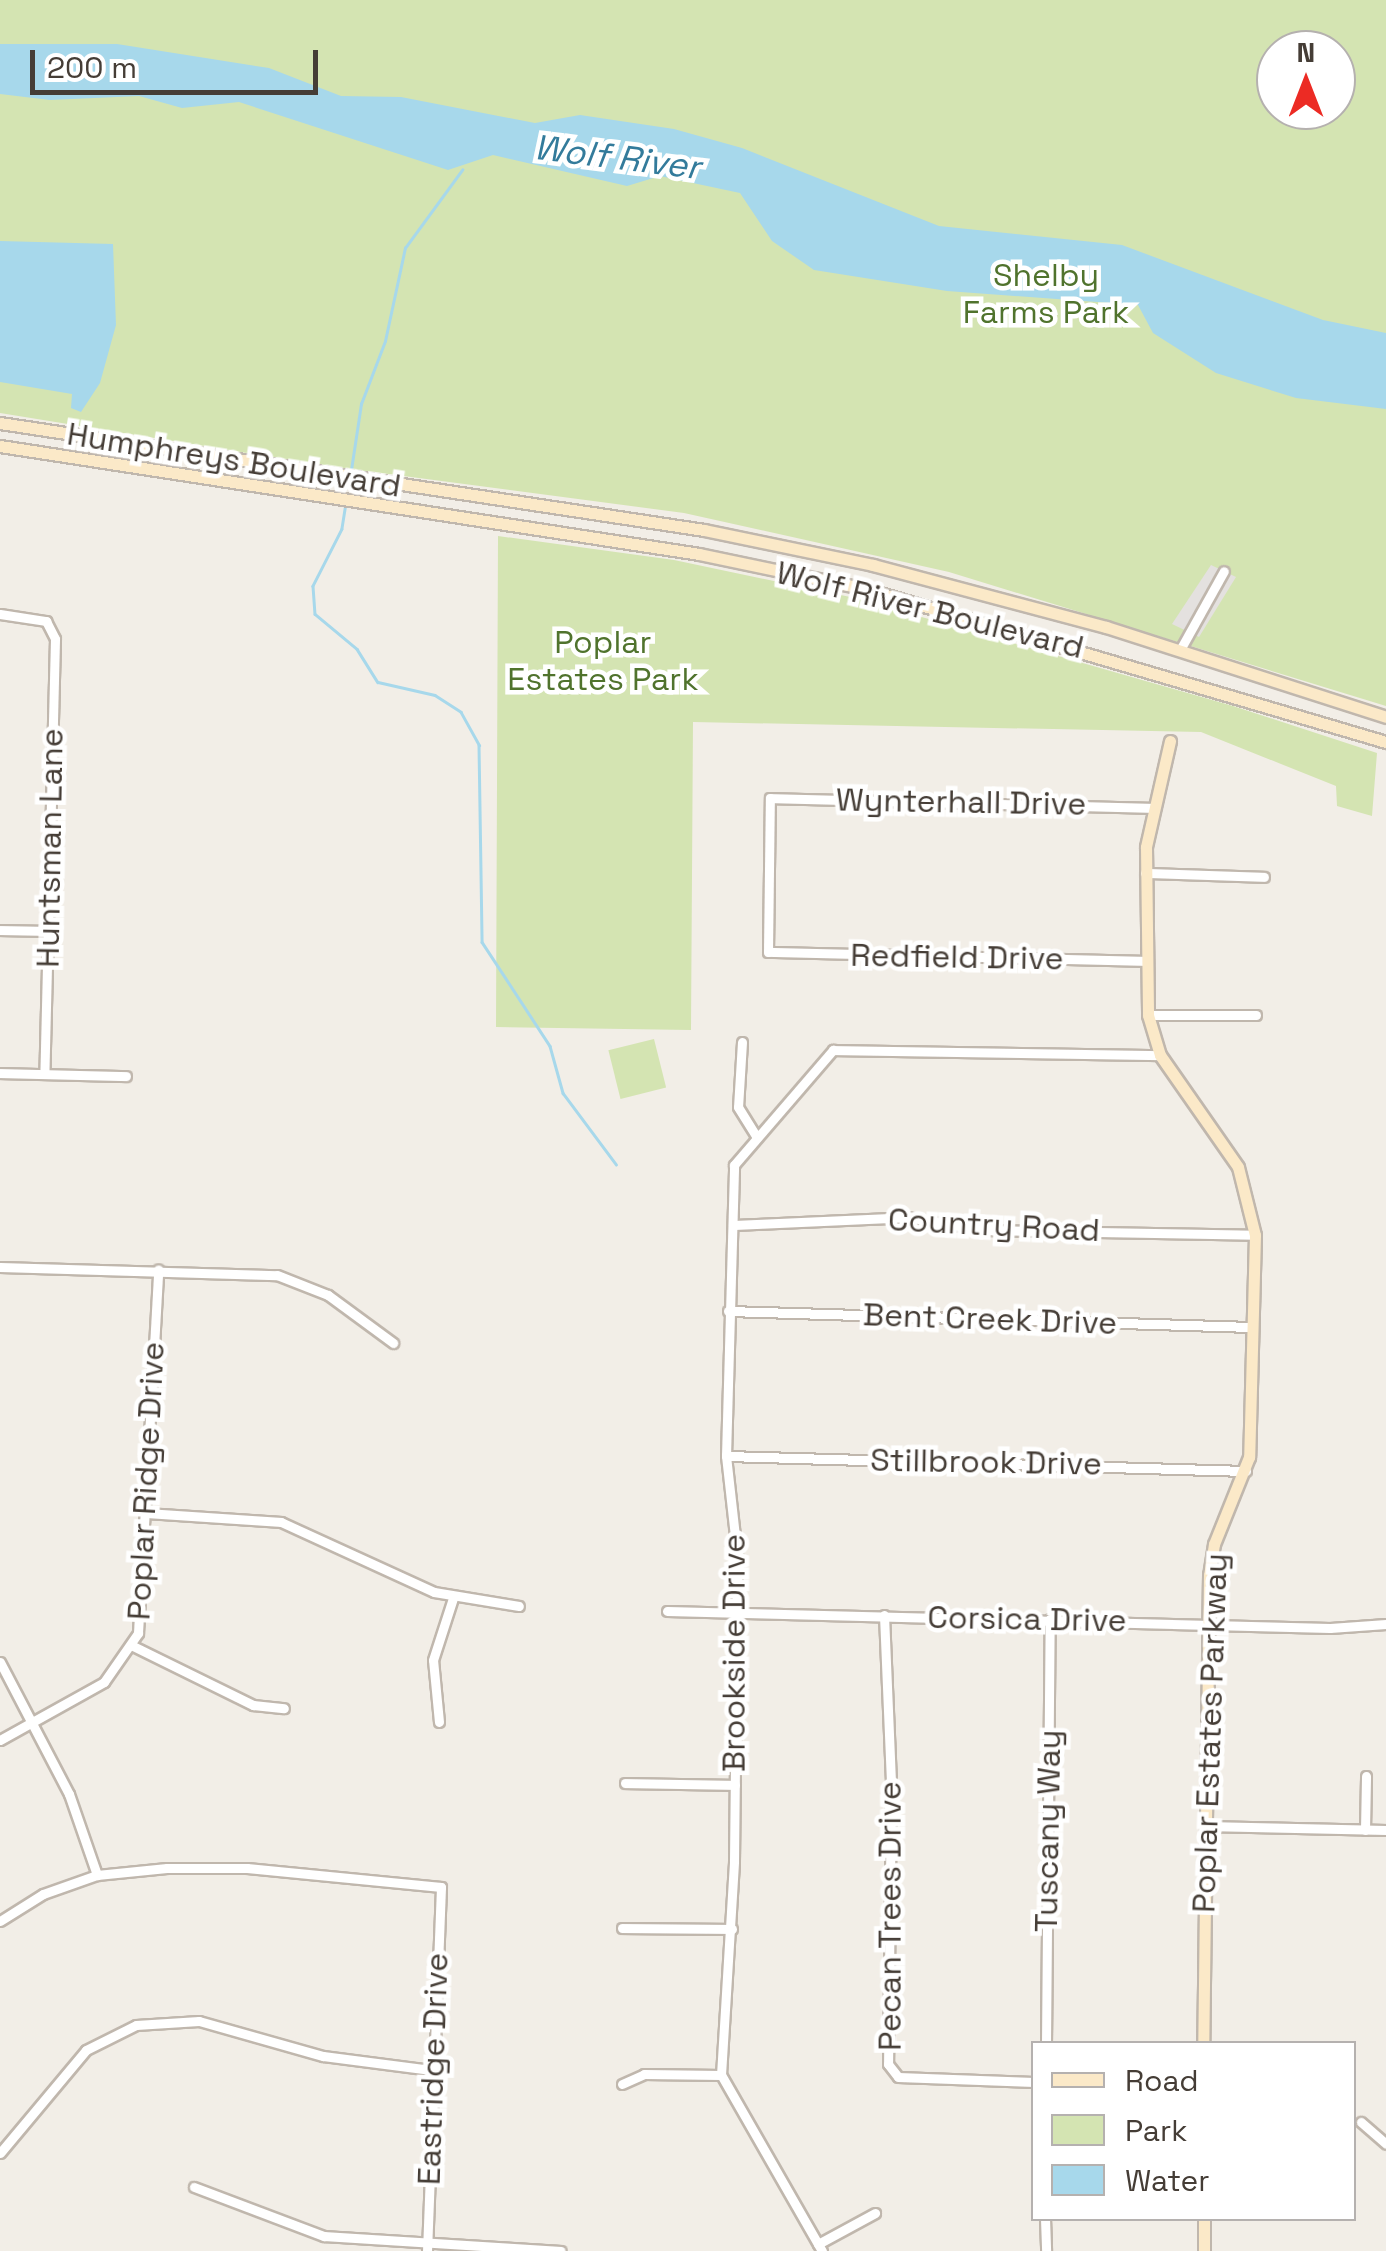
<!DOCTYPE html>
<html>
<head>
<meta charset="utf-8">
<style>
  body { margin:0 }
  #map { position:relative; width:1386px; height:2251px; overflow:hidden; background:#f2eee7; font-family:"Space Grotesk",sans-serif }
  div>[style] { position:absolute }
  [style*='--x'] { left:calc(var(--x)*1px); top:calc(var(--y)*1px); width:calc(var(--w)*1px); rotate:calc(var(--a)*1deg) }
  .green>* { inset:0; background:#d4e4b2; transform-origin:0 0 }
  .parking>* { inset:0; background:#e4e1df }
  .water>* { inset:0; background:#a7d8eb }
  .stream>* { height:2.5px; margin:-1.25px; padding:0 1.25px; transform-origin:1.25px; border-radius:1.25px; background:#a7d8eb }
  .roads { filter:drop-shadow(2px 0 #c0b7ad) drop-shadow(-2px 0 #c0b7ad) drop-shadow(0 2px #c0b7ad) drop-shadow(0 -2px #c0b7ad) }
  .street>* { height:9px; margin:-4.5px; padding:0 4.5px; transform-origin:4.5px; border-radius:4.5px; background:#fff }
  .secondary>* { height:11px; margin:-5.5px; padding:0 5.5px; transform-origin:5.5px; border-radius:5.5px; background:#fbe9c8 }
  span { translate:-50% -50%; white-space:nowrap; text-align:center; line-height:1.15; -webkit-text-stroke:9px #fff; paint-order:stroke }
  .park-label { font-size:32px; color:#50732d }
  .street-label { font-size:32px; color:#453d36 }
  .water-label { font-size:35px; color:#337b9b; font-style:italic }
  .legend { position:absolute; left:1031px; top:2041px; width:325px; height:180px; box-sizing:border-box; background:#fff; border:2px solid #b5b1af; margin:0; padding:12px 18px; list-style:none; font-size:30px; color:#453d36 }
  .legend li { display:flex; align-items:center; gap:20px; height:50px }
  .legend b { width:50px; border:2px solid #b5b1af }
  .north { position:absolute; left:1256px; top:30px; width:100px; height:100px; box-sizing:border-box; background:#fff; border:2px solid #b5b1af; border-radius:50%; rotate:0deg; font-size:28px; font-weight:700; line-height:40px; text-align:center; color:#453d36 }
  .north::after { content:''; display:block; margin:auto; width:35px; height:45px; background:#ec2b24; clip-path:polygon(50% 0,100% 100%,50% 72%,0 100%) }
  .scale { position:absolute; left:30px; top:50px; width:288px; height:45px; box-sizing:border-box; border:5px solid #453d36; border-top:0; padding-left:12px; font-size:30px; line-height:35px; white-space:nowrap; color:#453d36; -webkit-text-stroke:8px #fff; paint-order:stroke }
</style>
</head>
<body>
<div id="map">
  <div class="green">
    <div style="clip-path:polygon(evenodd,0 0,1386px 0,1386px 706px,949px 572px,684px 513px,320px 465px,0 413px,0 0,1276px 50px,1336px 50px,1336px 110px,1276px 110px,1276px 50px)"></div>
    <div style="clip-path:polygon(498px 536px,674px 560px,855px 598px,1233px 706px,1377px 753px,1372px 816px,1337px 806px,1336px 786px,1201px 732px,693px 722px,691px 1030px,496px 1027px)"></div>
    <div style="left:654px;top:1039px;width:50px;height:47px;rotate:76deg"></div>
  </div>
  <div class="parking">
    <div style="clip-path:polygon(1211px 565px,1236px 577px,1199px 637px,1172px 624px)"></div>
  </div>
  <div class="water">
    <div style="clip-path:polygon(0 44px,117px 44px,269px 68px,341px 96px,401px 97px,535px 123px,580px 115px,674px 129px,742px 148px,939px 226px,1122px 245px,1323px 320px,1386px 333px,1386px 409px,1296px 398px,1216px 373px,1153px 333px,1138px 305px,947px 291px,814px 270px,772px 241px,740px 193px,660px 176px,627px 186px,493px 155px,448px 170px,239px 102px,182px 108px,139px 96px,50px 100px,0 94px)"></div>
    <div style="clip-path:polygon(0 241px,113px 244px,116px 325px,100px 383px,81px 412px,71px 408px,72px 394px,0 382px)"></div>
  </div>
  <div class="stream">
    <div style="--x:351;--y:470;--w:67;--a:-81.4"></div>
    <div style="--x:361;--y:404;--w:67;--a:-69.1"></div>
    <div style="--x:385;--y:341;--w:95;--a:-77.9"></div>
    <div style="--x:405;--y:248;--w:97;--a:-53.8"></div>
    <div style="--x:346;--y:503;--w:26;--a:99"></div>
    <div style="--x:342;--y:529;--w:64;--a:117"></div>
    <div style="--x:313;--y:586;--w:28;--a:86"></div>
    <div style="--x:315;--y:614;--w:55;--a:39.8"></div>
    <div style="--x:357;--y:649;--w:39;--a:58"></div>
    <div style="--x:378;--y:682;--w:58;--a:12.8"></div>
    <div style="--x:435;--y:695;--w:31;--a:33"></div>
    <div style="--x:461;--y:712;--w:38;--a:61"></div>
    <div style="--x:479;--y:745;--w:197;--a:89.1"></div>
    <div style="--x:482;--y:942;--w:124;--a:56.8"></div>
    <div style="--x:550;--y:1046;--w:49;--a:74.5"></div>
    <div style="--x:563;--y:1093;--w:89;--a:53.3"></div>
  </div>
  <div class="roads">
    <div class="street">
      <div style="--x:0;--y:614;--w:47;--a:8.7"></div>
      <div style="--x:46;--y:621;--w:20;--a:63"></div>
      <div style="--x:55;--y:639;--w:435;--a:91.4"></div>
      <div style="--x:1180;--y:650;--w:90;--a:-60.9"></div>
      <div style="--x:1145;--y:873;--w:119;--a:1.9"></div>
      <div style="--x:0;--y:930;--w:47;--a:1.2"></div>
      <div style="--x:1145;--y:961;--w:377;--a:-178.6"></div>
      <div style="--x:768;--y:952;--w:154;--a:-89.3"></div>
      <div style="--x:770;--y:798;--w:382;--a:1.5"></div>
      <div style="--x:1148;--y:1015;--w:108;--a:0"></div>
      <div style="--x:742;--y:1042;--w:65;--a:93.5"></div>
      <div style="--x:738;--y:1107;--w:36;--a:58"></div>
      <div style="--x:0;--y:1073;--w:126;--a:1.4"></div>
      <div style="--x:734;--y:1225;--w:173;--a:-2.6"></div>
      <div style="--x:907;--y:1217;--w:76;--a:9.8"></div>
      <div style="--x:982;--y:1230;--w:273;--a:1"></div>
      <div style="--x:0;--y:1267;--w:277;--a:1.7"></div>
      <div style="--x:277;--y:1275;--w:55;--a:21.4"></div>
      <div style="--x:328;--y:1295;--w:81;--a:36.4"></div>
      <div style="--x:728;--y:1311;--w:525;--a:1.75"></div>
      <div style="--x:726;--y:1456;--w:520;--a:1.65"></div>
      <div style="--x:147;--y:1513;--w:134;--a:3.8"></div>
      <div style="--x:281;--y:1522;--w:168;--a:24.6"></div>
      <div style="--x:434;--y:1592;--w:86;--a:9.4"></div>
      <div style="--x:667;--y:1611;--w:663;--a:1.47"></div>
      <div style="--x:1330;--y:1628;--w:56;--a:-4.1"></div>
      <div style="--x:884;--y:1615;--w:169;--a:87.6"></div>
      <div style="--x:891;--y:1784;--w:280;--a:90.6"></div>
      <div style="--x:888;--y:2064;--w:16;--a:52"></div>
      <div style="--x:898;--y:2077;--w:136;--a:2.1"></div>
      <div style="--x:133;--y:1646;--w:134;--a:26.2"></div>
      <div style="--x:253;--y:1705;--w:31;--a:6"></div>
      <div style="--x:0;--y:1662;--w:149;--a:62.4"></div>
      <div style="--x:69;--y:1794;--w:86;--a:70.9"></div>
      <div style="--x:439;--y:1722;--w:62;--a:-95.5"></div>
      <div style="--x:433;--y:1660;--w:65;--a:-72.1"></div>
      <div style="--x:0;--y:1740;--w:119;--a:-29.1"></div>
      <div style="--x:104;--y:1682;--w:60;--a:-55.2"></div>
      <div style="--x:138;--y:1633;--w:364;--a:-86.8"></div>
      <div style="--x:625;--y:1783;--w:110;--a:1"></div>
      <div style="--x:1205;--y:1826;--w:181;--a:1.3"></div>
      <div style="--x:1365;--y:1830;--w:54;--a:-88.9"></div>
      <div style="--x:0;--y:1921;--w:51;--a:-32.1"></div>
      <div style="--x:43;--y:1894;--w:57;--a:-19.4"></div>
      <div style="--x:97;--y:1875;--w:70;--a:-5.7"></div>
      <div style="--x:167;--y:1868;--w:80;--a:0"></div>
      <div style="--x:247;--y:1868;--w:195;--a:5.6"></div>
      <div style="--x:441;--y:1887;--w:364;--a:92.2"></div>
      <div style="--x:622;--y:1928;--w:110;--a:0.5"></div>
      <div style="--x:1046;--y:2044;--w:425;--a:-89.5"></div>
      <div style="--x:622;--y:2084;--w:24;--a:-24"></div>
      <div style="--x:644;--y:2074;--w:77;--a:0.7"></div>
      <div style="--x:1361;--y:2122;--w:33;--a:41"></div>
      <div style="--x:0;--y:2153;--w:134;--a:-50.1"></div>
      <div style="--x:86;--y:2050;--w:56;--a:-26.6"></div>
      <div style="--x:136;--y:2025;--w:63;--a:-3.6"></div>
      <div style="--x:199;--y:2021;--w:129;--a:15.8"></div>
      <div style="--x:323;--y:2056;--w:109;--a:7.4"></div>
      <div style="--x:194;--y:2187;--w:139;--a:20.7"></div>
      <div style="--x:324;--y:2236;--w:237;--a:3.6"></div>
      <div style="--x:1045;--y:2218;--w:33;--a:88"></div>
      <div style="--x:818;--y:2244;--w:65;--a:-28.5"></div>
      <div style="--x:822;--y:2251;--w:203;--a:-119.8"></div>
      <div style="--x:721;--y:2075;--w:214;--a:-86.5"></div>
      <div style="--x:734;--y:1861;--w:307;--a:-89.4"></div>
      <div style="--x:737;--y:1554;--w:99;--a:-96.4"></div>
      <div style="--x:726;--y:1456;--w:291;--a:-88.4"></div>
      <div style="--x:734;--y:1165;--w:152;--a:-49.3"></div>
      <div style="--x:833;--y:1050;--w:327;--a:0.9"></div>
    </div>
    <div class="secondary">
      <div style="--x:0;--y:423;--w:712;--a:8.64"></div>
      <div style="--x:704;--y:530;--w:173;--a:11.7"></div>
      <div style="--x:873;--y:565;--w:241;--a:14.9"></div>
      <div style="--x:1106;--y:627;--w:294;--a:17.8"></div>
      <div style="--x:0;--y:446;--w:707;--a:8.78"></div>
      <div style="--x:699;--y:554;--w:171;--a:11.8"></div>
      <div style="--x:866;--y:589;--w:542;--a:16.4"></div>
      <div style="--x:1170;--y:741;--w:109;--a:102.8"></div>
      <div style="--x:1146;--y:847;--w:168;--a:89.3"></div>
      <div style="--x:1148;--y:1015;--w:42;--a:73.3"></div>
      <div style="--x:1160;--y:1055;--w:136;--a:55.1"></div>
      <div style="--x:1238;--y:1167;--w:70;--a:76"></div>
      <div style="--x:1255;--y:1235;--w:222;--a:91.5"></div>
      <div style="--x:1249;--y:1457;--w:94;--a:111.9"></div>
      <div style="--x:1214;--y:1544;--w:31;--a:99"></div>
      <div style="--x:1209;--y:1575;--w:469;--a:90.7"></div>
      <div style="--x:1204;--y:2218;--w:33;--a:90"></div>
    </div>
  </div>
  <div class="park-label">
    <span style="left:1046px;top:294px">Shelby<br>Farms Park</span>
    <span style="left:603px;top:661px">Poplar<br>Estates Park</span>
  </div>
  <div class="street-label">
    <span style="left:234px;top:460px;rotate:9deg">Humphreys Boulevard</span>
    <span style="left:930px;top:610px;rotate:14deg">Wolf River Boulevard</span>
    <span style="left:961px;top:802px;rotate:1deg">Wynterhall Drive</span>
    <span style="left:50px;top:848px;rotate:-89deg">Huntsman Lane</span>
    <span style="left:957px;top:957px;rotate:1deg">Redfield Drive</span>
    <span style="left:994px;top:1225px;rotate:3deg">Country Road</span>
    <span style="left:990px;top:1319px;rotate:2deg">Bent Creek Drive</span>
    <span style="left:986px;top:1462px;rotate:1deg">Stillbrook Drive</span>
    <span style="left:146px;top:1481px;rotate:-87deg">Poplar Ridge Drive</span>
    <span style="left:1027px;top:1619px;rotate:1deg">Corsica Drive</span>
    <span style="left:734px;top:1653px;rotate:-90deg">Brookside Drive</span>
    <span style="left:1210px;top:1733px;rotate:-88deg">Poplar Estates Parkway</span>
    <span style="left:1048px;top:1831px;rotate:-89deg">Tuscany Way</span>
    <span style="left:890px;top:1916px;rotate:-90deg">Pecan Trees Drive</span>
    <span style="left:433px;top:2069px;rotate:-88deg">Eastridge Drive</span>
  </div>
  <div class="water-label">
    <span style="left:617px;top:157px;rotate:7deg">Wolf River</span>
  </div>
  <ul class="legend">
  <li><b style="height:12px;background:#fbe9c8"></b>Road</li>
  <li><b style="height:28px;background:#d4e4b2"></b>Park</li>
  <li><b style="height:28px;background:#a7d8eb"></b>Water</li>
  </ul>
  <div class="north">N</div>
  <div class="scale">200 m</div>
</div>
</body>
</html>
